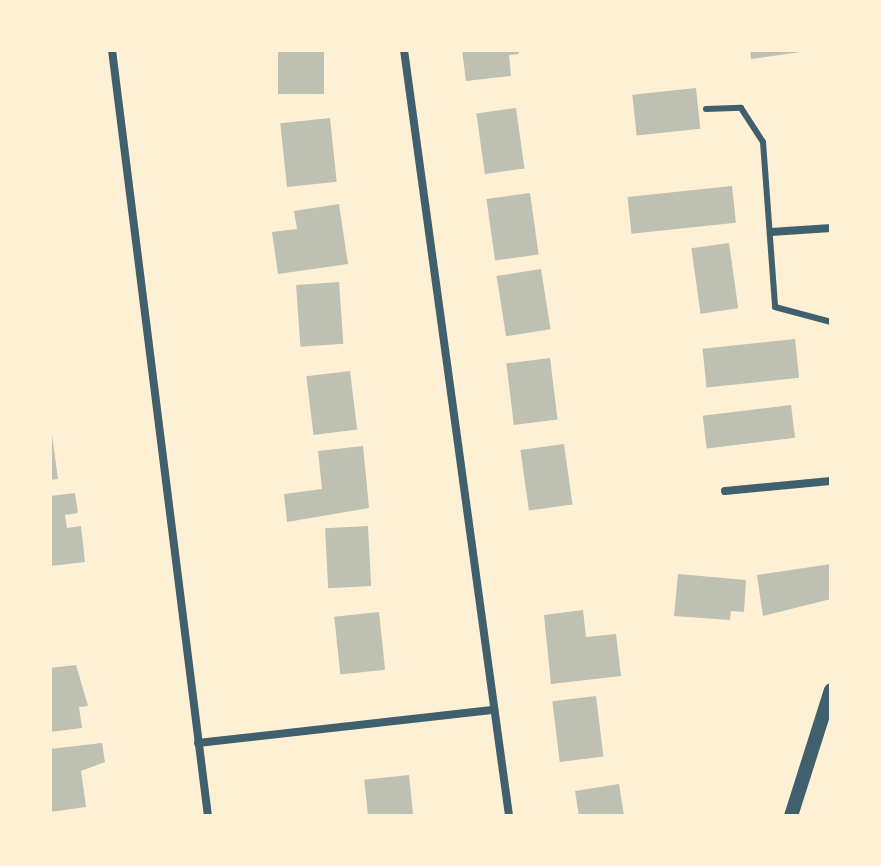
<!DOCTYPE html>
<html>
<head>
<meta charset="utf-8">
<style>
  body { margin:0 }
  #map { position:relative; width:881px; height:866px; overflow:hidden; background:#fdf0d5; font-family:"PT Serif",serif }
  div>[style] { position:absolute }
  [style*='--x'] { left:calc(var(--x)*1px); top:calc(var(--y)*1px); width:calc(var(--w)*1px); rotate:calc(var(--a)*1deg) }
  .building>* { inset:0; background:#bec0b2; transform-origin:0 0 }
  .service>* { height:6px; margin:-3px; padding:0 3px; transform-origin:3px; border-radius:3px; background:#3f606c }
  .minor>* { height:8px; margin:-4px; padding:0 4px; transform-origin:4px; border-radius:4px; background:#3f606c }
  .tertiary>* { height:14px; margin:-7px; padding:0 7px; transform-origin:7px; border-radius:7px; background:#3f606c }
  span { translate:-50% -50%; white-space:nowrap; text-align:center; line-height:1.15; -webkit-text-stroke:8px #fdf0d5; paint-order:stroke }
  .frame { position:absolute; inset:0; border:52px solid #fdf0d5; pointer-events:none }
</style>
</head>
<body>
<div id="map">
  <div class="building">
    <div style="left:278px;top:50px;width:46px;height:44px"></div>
    <div style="clip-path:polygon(462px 50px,518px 50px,519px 54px,509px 55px,511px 76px,466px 81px)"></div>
    <div style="clip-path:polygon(750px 50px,801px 50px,801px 52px,751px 59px)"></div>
    <div style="left:696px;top:88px;width:41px;height:64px;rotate:84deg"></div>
    <div style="left:516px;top:108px;width:61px;height:40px;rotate:82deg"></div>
    <div style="left:330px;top:118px;width:64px;height:50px;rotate:84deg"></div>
    <div style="left:732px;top:186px;width:37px;height:105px;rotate:84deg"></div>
    <div style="left:530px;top:193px;width:62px;height:44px;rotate:82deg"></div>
    <div style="clip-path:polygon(339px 204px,348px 264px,278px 274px,272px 232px,297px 229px,294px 211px)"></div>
    <div style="left:729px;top:243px;width:66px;height:38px;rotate:82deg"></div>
    <div style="left:541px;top:269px;width:61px;height:45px;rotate:81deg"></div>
    <div style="left:339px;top:282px;width:62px;height:43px;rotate:86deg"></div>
    <div style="left:795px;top:339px;width:39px;height:93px;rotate:84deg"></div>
    <div style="left:550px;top:358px;width:62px;height:44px;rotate:83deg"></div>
    <div style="left:350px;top:371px;width:59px;height:44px;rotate:83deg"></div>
    <div style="left:791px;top:405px;width:33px;height:89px;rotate:83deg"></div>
    <div style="clip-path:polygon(52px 435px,58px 479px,50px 480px,50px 436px)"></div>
    <div style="left:564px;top:444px;width:61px;height:44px;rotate:82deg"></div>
    <div style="clip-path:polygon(363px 446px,369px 508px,287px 522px,284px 494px,322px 489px,318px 451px)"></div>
    <div style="clip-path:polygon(75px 493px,78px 513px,65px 515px,67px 528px,81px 526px,85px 562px,50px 566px,50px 496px)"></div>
    <div style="left:368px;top:526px;width:60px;height:43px;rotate:87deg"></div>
    <div style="clip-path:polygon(831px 564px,831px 599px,763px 616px,757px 575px)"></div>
    <div style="clip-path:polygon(678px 574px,746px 580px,744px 612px,731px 611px,730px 620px,674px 616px)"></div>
    <div style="clip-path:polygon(583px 610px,586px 637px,616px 634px,621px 676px,551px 684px,544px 615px)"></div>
    <div style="left:379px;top:612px;width:58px;height:45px;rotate:84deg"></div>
    <div style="clip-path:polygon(76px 665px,88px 706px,79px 707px,82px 728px,50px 732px,50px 668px)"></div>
    <div style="left:596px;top:696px;width:61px;height:44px;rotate:83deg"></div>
    <div style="clip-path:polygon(102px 743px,105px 762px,81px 771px,86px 807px,50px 812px,50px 749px)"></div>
    <div style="left:409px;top:775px;width:41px;height:45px;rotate:84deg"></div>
    <div style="clip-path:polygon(619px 784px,624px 816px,579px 816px,575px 791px)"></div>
  </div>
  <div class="service">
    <div style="--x:706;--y:109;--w:35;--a:-2"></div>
    <div style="--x:741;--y:108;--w:40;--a:57.1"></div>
    <div style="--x:763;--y:142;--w:165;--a:85.8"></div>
    <div style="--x:775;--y:307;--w:58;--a:15"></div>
  </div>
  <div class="minor">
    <div style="--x:112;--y:50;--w:772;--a:82.86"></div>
    <div style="--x:404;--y:50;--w:773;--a:82.19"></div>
    <div style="--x:771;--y:232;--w:60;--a:-3.8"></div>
    <div style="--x:725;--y:491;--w:106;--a:-5.4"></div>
    <div style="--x:198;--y:743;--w:298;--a:-6.4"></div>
  </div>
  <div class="tertiary">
    <div style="--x:791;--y:816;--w:132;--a:-72.4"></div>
  </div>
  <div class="frame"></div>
</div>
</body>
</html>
